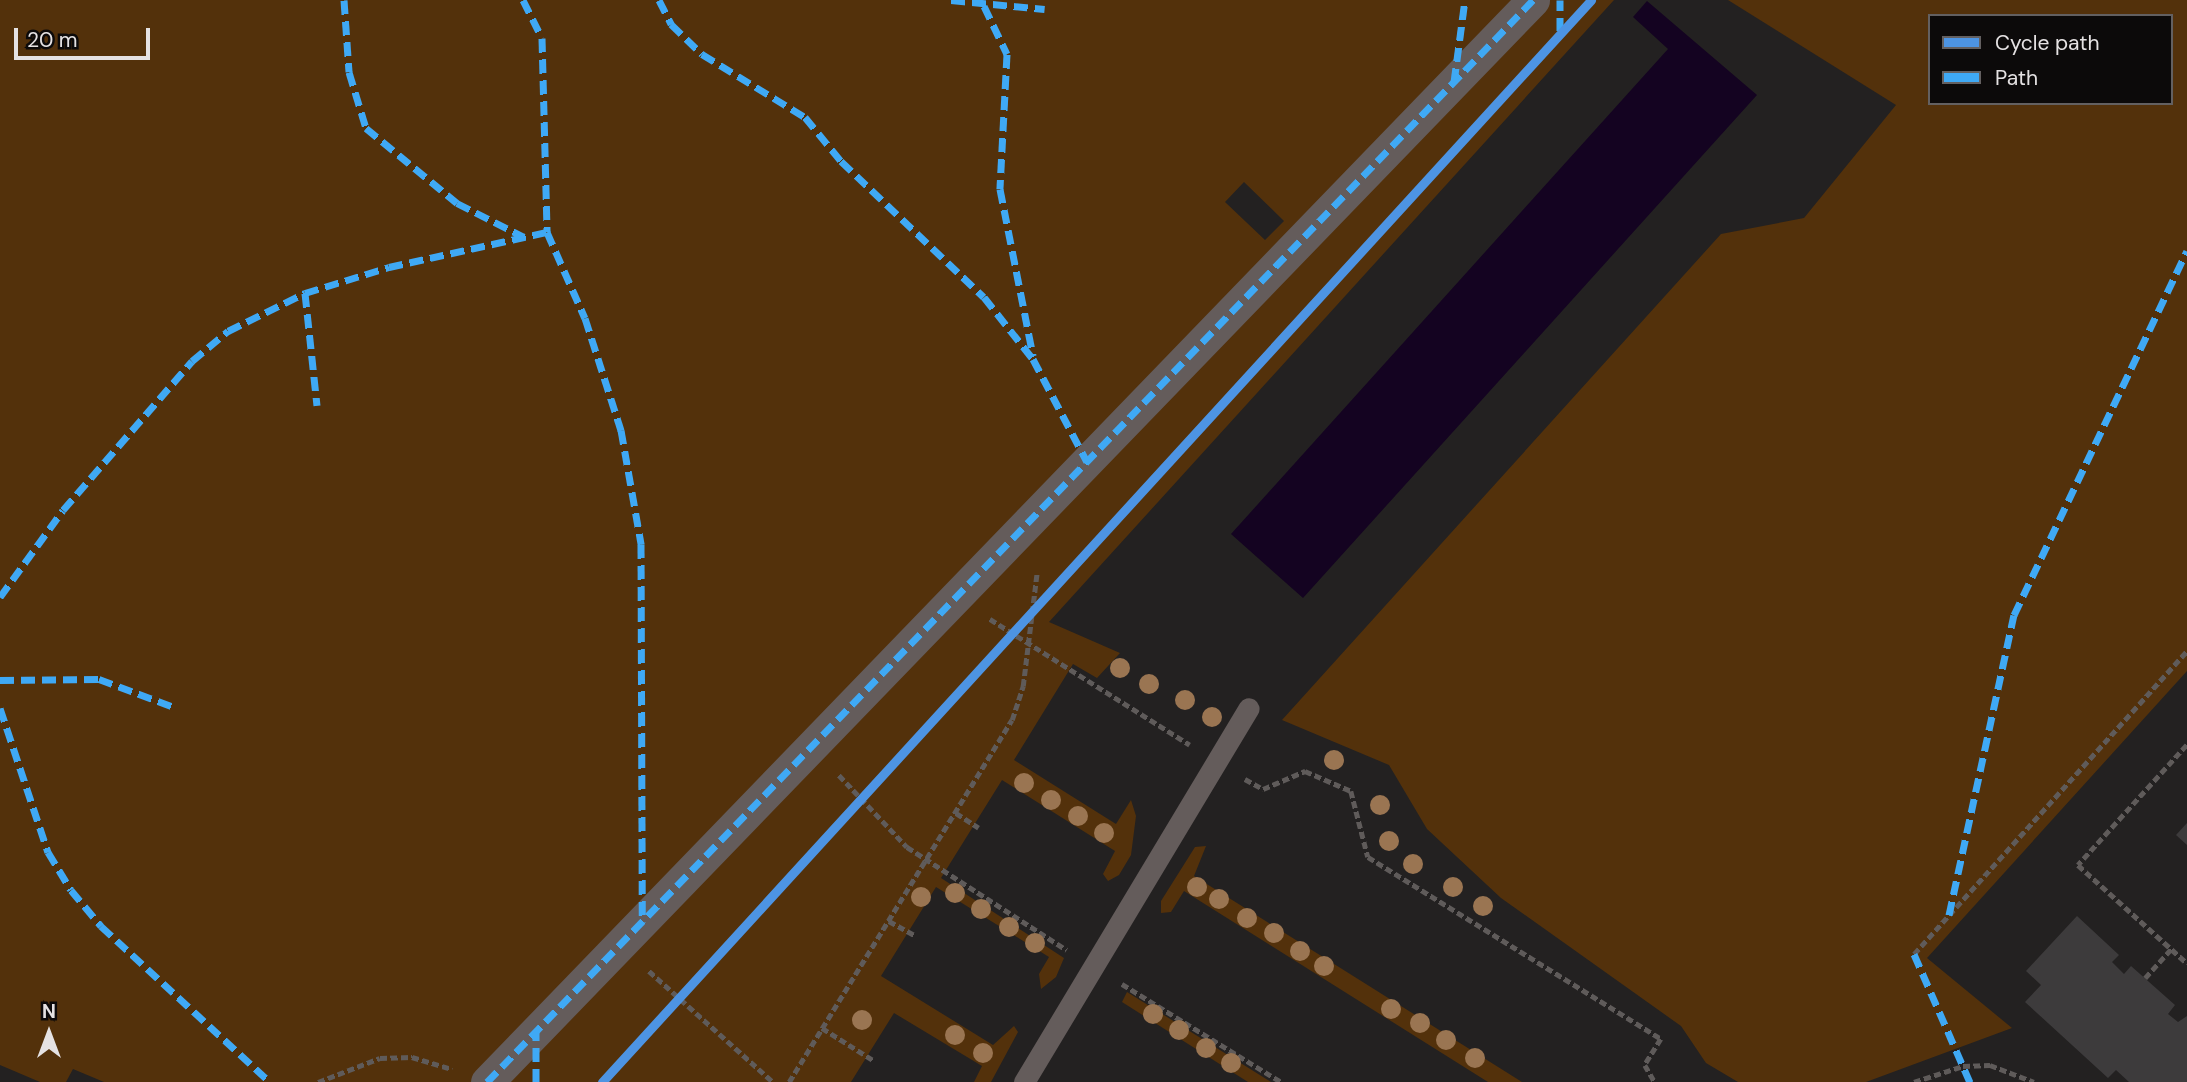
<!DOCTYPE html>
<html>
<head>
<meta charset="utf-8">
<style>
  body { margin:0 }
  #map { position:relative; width:2187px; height:1082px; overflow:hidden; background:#232121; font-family:"DM Sans",sans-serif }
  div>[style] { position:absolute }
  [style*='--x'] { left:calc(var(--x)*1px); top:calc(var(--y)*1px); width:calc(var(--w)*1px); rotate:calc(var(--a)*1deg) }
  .green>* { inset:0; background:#53310b }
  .water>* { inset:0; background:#140321 }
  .building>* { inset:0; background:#3d3b3c }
  .path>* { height:4.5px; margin-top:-2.25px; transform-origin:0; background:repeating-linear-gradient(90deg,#5f5b5a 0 7px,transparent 0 10.5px) }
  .service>* { height:21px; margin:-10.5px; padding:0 10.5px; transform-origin:10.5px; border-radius:10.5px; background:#645c5b }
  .pedestrian>* { height:33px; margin:-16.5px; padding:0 16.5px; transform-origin:16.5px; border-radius:16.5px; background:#645c5b }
  .quiet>* { height:7px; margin-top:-3.5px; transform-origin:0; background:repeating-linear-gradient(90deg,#3fa9f5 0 14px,transparent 0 21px) }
  .cycleway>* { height:9px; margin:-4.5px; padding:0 4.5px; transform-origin:4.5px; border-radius:4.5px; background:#4d94e3 }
  .trees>* { width:20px; height:20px; margin:-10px; border-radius:50%; background:#9a7552 }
  span { translate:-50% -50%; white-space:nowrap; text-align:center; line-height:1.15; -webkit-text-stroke:7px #0c0a0a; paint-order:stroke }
  .legend { position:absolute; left:1928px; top:14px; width:245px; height:91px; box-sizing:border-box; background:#0c0a0a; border:2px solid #636061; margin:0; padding:9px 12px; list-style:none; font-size:21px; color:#e5e2e3 }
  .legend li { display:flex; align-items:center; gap:14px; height:35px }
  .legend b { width:35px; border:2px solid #636061 }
  .north { position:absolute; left:14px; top:998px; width:70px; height:70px; -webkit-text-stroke:5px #0c0a0a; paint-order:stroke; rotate:0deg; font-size:19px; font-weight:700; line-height:28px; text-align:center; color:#e5e2e3 }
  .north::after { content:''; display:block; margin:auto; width:24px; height:32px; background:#e5e2e3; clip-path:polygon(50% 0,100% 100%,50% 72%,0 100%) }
  .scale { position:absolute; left:14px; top:28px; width:136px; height:32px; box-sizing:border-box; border:4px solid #e5e2e3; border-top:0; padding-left:9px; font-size:21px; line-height:24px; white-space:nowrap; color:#e5e2e3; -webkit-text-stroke:5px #0c0a0a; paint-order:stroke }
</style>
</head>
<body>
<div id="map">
  <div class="green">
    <div style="clip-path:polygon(evenodd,0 0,1614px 0,1049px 622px,1120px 653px,1097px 678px,1073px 664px,1014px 760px,1116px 824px,1131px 800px,1136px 816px,1131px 855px,1119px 875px,1108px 881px,1103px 874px,1115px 851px,1002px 780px,941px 878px,1064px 958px,1056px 977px,1041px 989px,1039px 974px,1049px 957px,936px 887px,881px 976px,993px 1045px,1014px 1026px,1018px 1032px,991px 1082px,974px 1082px,982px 1066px,894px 1013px,851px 1082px,104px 1082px,73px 1069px,66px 1082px,40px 1082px,0 1065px,0 0,1244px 182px,1284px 221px,1265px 240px,1225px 202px,1244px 182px)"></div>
    <div style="clip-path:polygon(evenodd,1728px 0,2187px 0,2187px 671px,1927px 958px,2012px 1028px,1866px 1082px,1738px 1082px,1706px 1063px,1681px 1026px,1501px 898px,1427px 829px,1389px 765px,1282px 720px,1721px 234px,1804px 218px,1896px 105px,1728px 0,1930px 16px,2171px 16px,2171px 103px,1930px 103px,1930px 16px)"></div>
    <div style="clip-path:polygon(1206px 846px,1194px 876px,1522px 1082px,1488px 1082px,1184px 891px,1171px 912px,1161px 913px,1161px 901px,1195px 847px)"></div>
    <div style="clip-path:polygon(1127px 992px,1271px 1082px,1248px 1082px,1122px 1002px)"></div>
  </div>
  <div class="water">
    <div style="clip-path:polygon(1647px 1px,1757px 95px,1303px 598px,1231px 534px,1668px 49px,1633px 17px)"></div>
  </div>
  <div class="building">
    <div style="clip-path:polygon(2187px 823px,2187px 845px,2176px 835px)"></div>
    <div style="clip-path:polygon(2077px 916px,2119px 955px,2112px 962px,2124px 974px,2131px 966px,2175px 1005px,2168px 1014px,2178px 1022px,2187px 1016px,2187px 1082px,2129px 1082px,2116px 1070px,2108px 1078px,2025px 1002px,2041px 985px,2026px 971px)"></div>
  </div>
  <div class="path">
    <div style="--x:990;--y:619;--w:236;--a:32.2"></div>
    <div style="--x:2187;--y:745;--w:162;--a:132.2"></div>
    <div style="--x:2078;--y:865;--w:147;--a:42"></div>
    <div style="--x:839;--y:775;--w:99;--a:46.6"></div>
    <div style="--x:907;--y:847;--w:190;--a:32.8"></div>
    <div style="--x:1245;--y:779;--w:21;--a:29"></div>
    <div style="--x:1263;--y:789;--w:46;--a:-23.2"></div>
    <div style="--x:1305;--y:771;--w:50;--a:23.5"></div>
    <div style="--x:1351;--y:791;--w:68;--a:75.6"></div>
    <div style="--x:1368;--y:857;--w:345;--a:31.8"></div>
    <div style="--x:1661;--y:1039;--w:31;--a:122"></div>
    <div style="--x:1645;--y:1065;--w:20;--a:60"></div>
    <div style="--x:956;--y:813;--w:27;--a:33"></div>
    <div style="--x:889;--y:921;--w:29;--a:29"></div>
    <div style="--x:1914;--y:954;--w:408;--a:-48"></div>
    <div style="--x:649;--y:971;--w:166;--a:41.8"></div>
    <div style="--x:2145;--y:978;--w:39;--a:-48"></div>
    <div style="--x:1122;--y:984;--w:187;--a:31.6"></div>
    <div style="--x:822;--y:1028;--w:60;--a:32.1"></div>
    <div style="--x:318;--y:1082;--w:66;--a:-21.2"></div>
    <div style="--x:380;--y:1058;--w:32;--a:-2"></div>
    <div style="--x:412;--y:1057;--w:42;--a:16.7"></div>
    <div style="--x:789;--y:1082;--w:425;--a:-58.4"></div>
    <div style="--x:1012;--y:720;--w:36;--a:-72"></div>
    <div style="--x:1023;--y:686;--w:115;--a:-83"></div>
    <div style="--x:1914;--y:1082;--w:52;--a:-18.1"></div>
    <div style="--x:1963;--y:1066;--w:27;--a:-2"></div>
    <div style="--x:1990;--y:1065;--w:47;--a:21.1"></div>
  </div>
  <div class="service">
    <div style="--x:1024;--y:1082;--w:436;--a:-59"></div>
  </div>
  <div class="pedestrian">
    <div style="--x:487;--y:1082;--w:1505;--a:-45.97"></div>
  </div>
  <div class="quiet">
    <div style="--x:344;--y:0;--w:72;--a:86"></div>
    <div style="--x:349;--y:72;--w:59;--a:73.1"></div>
    <div style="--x:366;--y:128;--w:118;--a:39.5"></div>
    <div style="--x:457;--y:203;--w:75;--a:26.9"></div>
    <div style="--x:523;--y:0;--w:42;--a:63.4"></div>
    <div style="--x:542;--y:38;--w:194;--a:88.5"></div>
    <div style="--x:547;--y:232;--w:94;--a:66.2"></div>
    <div style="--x:585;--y:318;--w:118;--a:72.2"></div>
    <div style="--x:621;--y:430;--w:116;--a:80"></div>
    <div style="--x:641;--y:544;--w:378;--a:89.8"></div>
    <div style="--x:659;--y:0;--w:27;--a:63"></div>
    <div style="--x:671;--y:24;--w:43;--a:44.1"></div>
    <div style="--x:702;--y:54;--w:121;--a:31.5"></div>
    <div style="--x:805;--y:117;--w:57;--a:50.7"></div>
    <div style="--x:841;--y:161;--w:197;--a:43.6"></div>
    <div style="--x:984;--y:297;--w:79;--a:51.7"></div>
    <div style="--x:1033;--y:359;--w:116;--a:62.3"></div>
    <div style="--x:951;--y:0;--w:94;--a:5.5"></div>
    <div style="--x:984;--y:6;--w:53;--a:64.4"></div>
    <div style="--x:1007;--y:54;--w:135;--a:93"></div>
    <div style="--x:1000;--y:189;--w:170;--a:78.8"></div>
    <div style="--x:1560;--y:31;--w:31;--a:-90"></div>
    <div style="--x:1454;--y:82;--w:83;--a:-82.4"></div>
    <div style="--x:305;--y:293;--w:113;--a:83.9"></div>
    <div style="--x:0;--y:597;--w:107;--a:-54.1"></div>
    <div style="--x:63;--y:510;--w:197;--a:-49.1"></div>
    <div style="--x:192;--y:361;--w:47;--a:-39.8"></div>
    <div style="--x:228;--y:331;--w:86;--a:-26.3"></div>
    <div style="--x:305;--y:293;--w:88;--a:-17.2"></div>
    <div style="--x:389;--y:267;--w:162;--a:-12.5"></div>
    <div style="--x:0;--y:680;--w:99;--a:-0.6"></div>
    <div style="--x:99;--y:679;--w:80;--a:20.5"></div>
    <div style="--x:0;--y:708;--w:152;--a:71.6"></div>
    <div style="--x:48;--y:852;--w:44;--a:58.8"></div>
    <div style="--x:71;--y:890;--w:47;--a:50.2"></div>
    <div style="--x:101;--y:926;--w:230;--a:42.7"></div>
    <div style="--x:1949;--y:915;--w:307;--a:-77.8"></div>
    <div style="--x:2014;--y:615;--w:403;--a:-64.6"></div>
    <div style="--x:1914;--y:954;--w:140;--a:66.4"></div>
    <div style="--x:487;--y:1082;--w:1505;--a:-45.97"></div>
    <div style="--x:536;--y:1082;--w:50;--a:-90"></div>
  </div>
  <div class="cycleway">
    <div style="--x:602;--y:1082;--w:1466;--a:-47.57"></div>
  </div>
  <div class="trees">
    <div style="left:1120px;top:668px"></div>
    <div style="left:1149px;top:684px"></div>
    <div style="left:1185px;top:700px"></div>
    <div style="left:1212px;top:717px"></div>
    <div style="left:1334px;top:760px"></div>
    <div style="left:1024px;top:783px"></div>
    <div style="left:1051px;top:800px"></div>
    <div style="left:1380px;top:805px"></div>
    <div style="left:1078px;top:816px"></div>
    <div style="left:1104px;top:833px"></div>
    <div style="left:1389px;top:841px"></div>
    <div style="left:1413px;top:864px"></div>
    <div style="left:1197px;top:887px"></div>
    <div style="left:1453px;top:887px"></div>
    <div style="left:955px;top:893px"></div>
    <div style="left:921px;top:897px"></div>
    <div style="left:1219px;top:899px"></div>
    <div style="left:1483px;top:906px"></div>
    <div style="left:981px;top:909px"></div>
    <div style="left:1247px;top:918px"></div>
    <div style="left:1009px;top:927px"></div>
    <div style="left:1274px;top:933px"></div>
    <div style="left:1035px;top:943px"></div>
    <div style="left:1300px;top:951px"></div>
    <div style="left:1324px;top:966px"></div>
    <div style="left:1391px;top:1009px"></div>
    <div style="left:1153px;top:1014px"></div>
    <div style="left:862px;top:1020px"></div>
    <div style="left:1420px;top:1023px"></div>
    <div style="left:1179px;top:1030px"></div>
    <div style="left:955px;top:1035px"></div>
    <div style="left:1446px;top:1040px"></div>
    <div style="left:1206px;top:1048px"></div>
    <div style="left:983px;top:1053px"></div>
    <div style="left:1475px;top:1058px"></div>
    <div style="left:1231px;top:1063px"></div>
  </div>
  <ul class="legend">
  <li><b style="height:9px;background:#4d94e3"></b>Cycle path</li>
  <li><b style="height:9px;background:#3fa9f5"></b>Path</li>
  </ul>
  <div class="north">N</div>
  <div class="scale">20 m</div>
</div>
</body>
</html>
